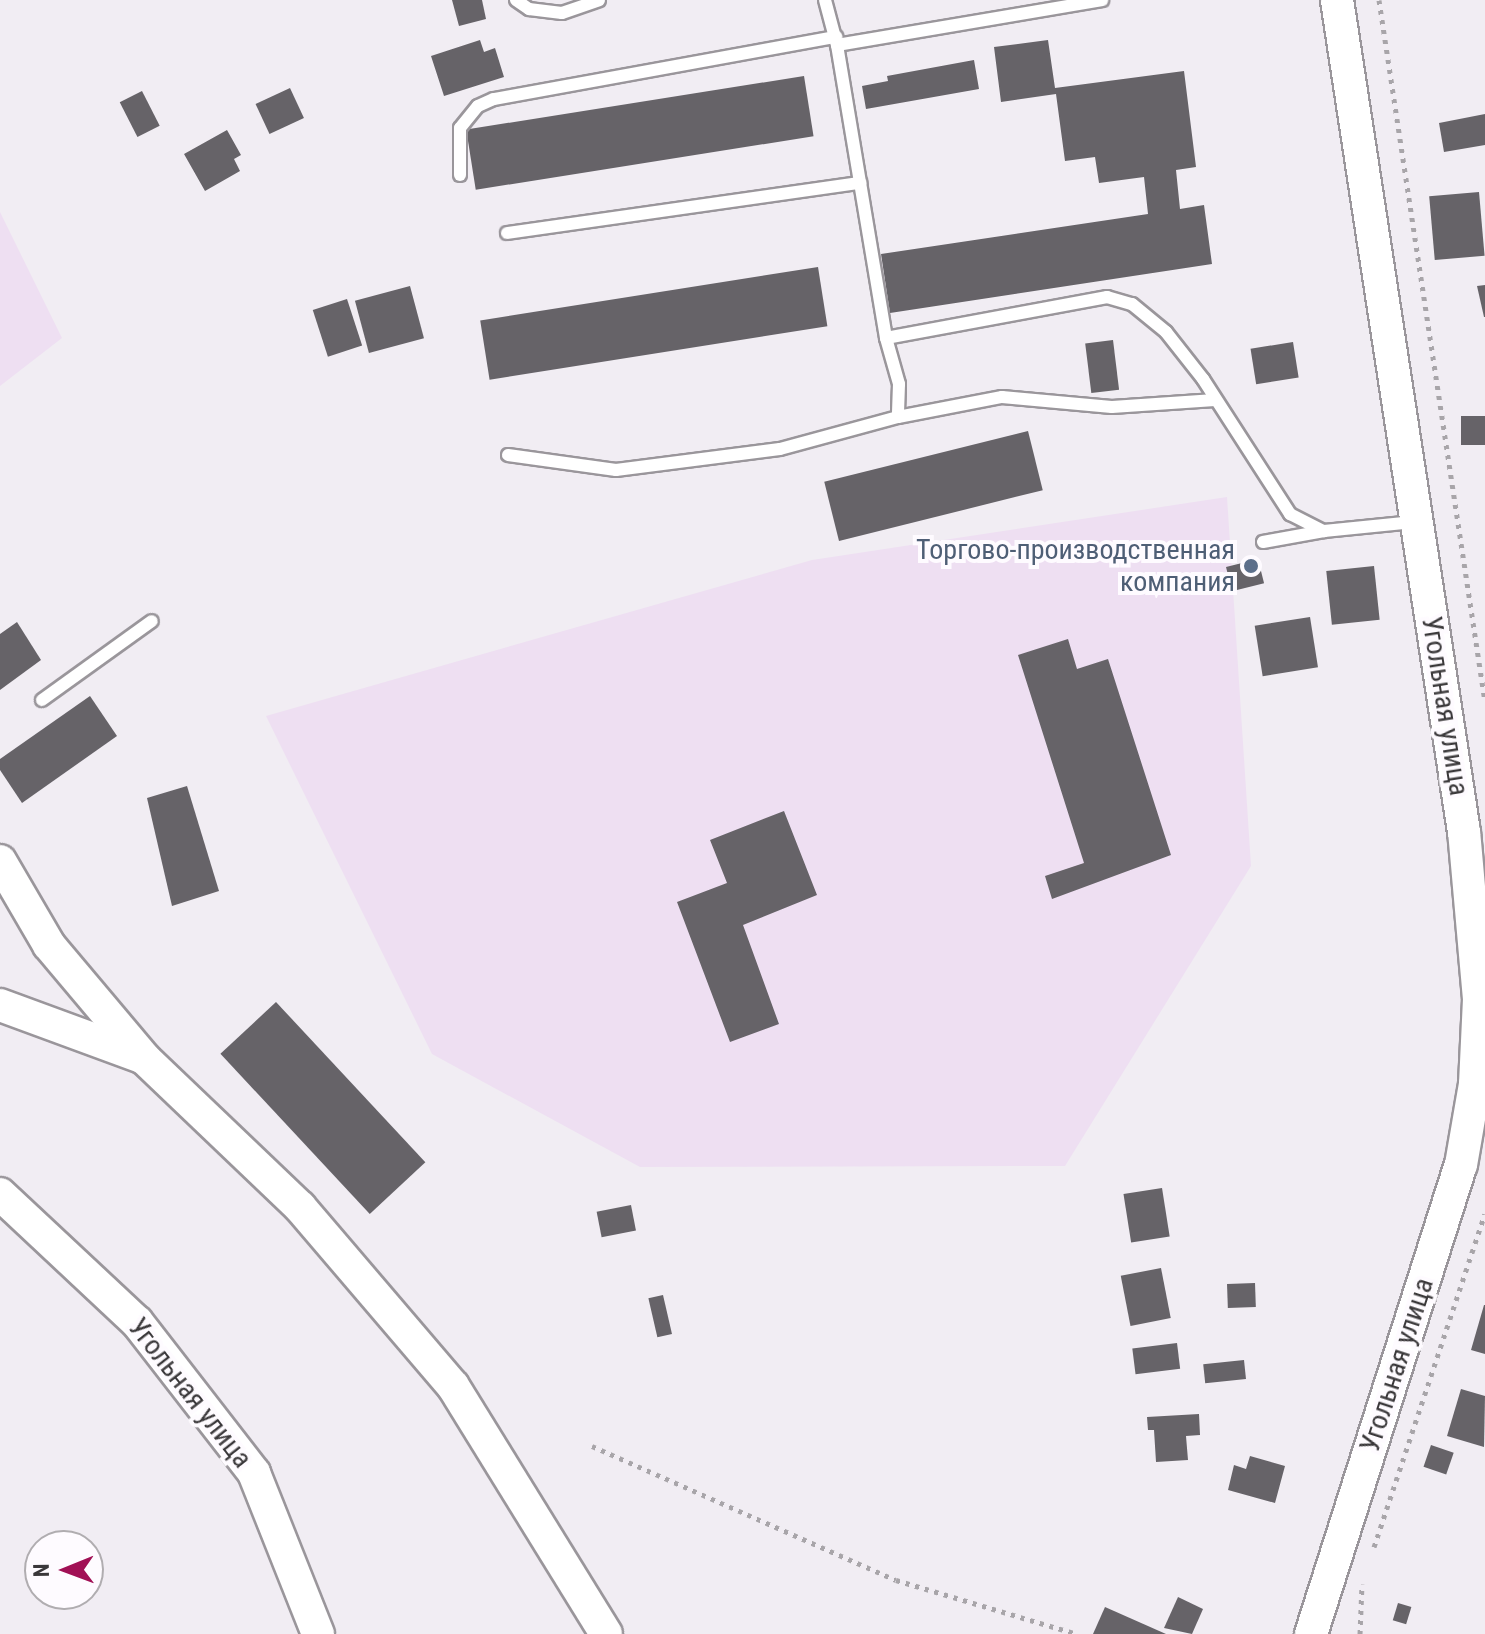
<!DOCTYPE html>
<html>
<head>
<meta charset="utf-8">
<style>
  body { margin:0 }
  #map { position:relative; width:1485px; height:1634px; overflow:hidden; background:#f1edf3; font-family:"Roboto Condensed",sans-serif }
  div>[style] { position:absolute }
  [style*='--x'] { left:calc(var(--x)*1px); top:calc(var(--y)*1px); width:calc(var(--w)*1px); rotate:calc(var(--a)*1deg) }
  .industrial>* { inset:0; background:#eedff2 }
  .building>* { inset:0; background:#666368; transform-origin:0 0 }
  .path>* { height:5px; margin-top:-2.5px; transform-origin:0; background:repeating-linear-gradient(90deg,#a8a5a9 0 4px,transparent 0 10px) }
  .roads { filter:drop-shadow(2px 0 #9a969b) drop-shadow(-2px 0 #9a969b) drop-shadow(0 2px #9a969b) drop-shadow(0 -2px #9a969b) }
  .lane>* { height:12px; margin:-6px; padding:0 6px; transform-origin:6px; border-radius:6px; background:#fff }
  .secondary>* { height:32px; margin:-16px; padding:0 16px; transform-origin:16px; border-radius:16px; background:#fff }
  .dots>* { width:22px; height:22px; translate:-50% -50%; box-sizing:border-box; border:4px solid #fefbff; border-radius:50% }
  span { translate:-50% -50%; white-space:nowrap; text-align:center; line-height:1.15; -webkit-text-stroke:8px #fefbff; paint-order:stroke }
  .service-label { font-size:28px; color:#4e5e75 }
  .right { translate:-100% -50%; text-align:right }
  .street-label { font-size:28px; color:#3a383a }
  .north { position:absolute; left:24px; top:1530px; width:80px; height:80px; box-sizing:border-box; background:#fefbff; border:2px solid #b0adb0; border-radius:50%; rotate:269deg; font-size:22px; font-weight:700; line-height:32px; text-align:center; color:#3a383a }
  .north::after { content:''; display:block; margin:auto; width:28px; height:36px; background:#a11055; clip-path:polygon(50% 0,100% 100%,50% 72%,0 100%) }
</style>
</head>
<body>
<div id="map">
  <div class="industrial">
    <div style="clip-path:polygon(0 212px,62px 338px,0 386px)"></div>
    <div style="clip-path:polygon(1227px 497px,1251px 866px,1065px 1166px,640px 1167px,432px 1054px,266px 716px,812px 560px)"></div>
  </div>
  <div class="building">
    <div style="clip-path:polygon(452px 0,482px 0,486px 19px,459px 26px)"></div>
    <div style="clip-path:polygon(480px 40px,484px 52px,495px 48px,504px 77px,444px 96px,431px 56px)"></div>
    <div style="clip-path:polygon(1048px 40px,1055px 88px,1184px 71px,1196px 167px,1176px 170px,1180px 209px,1204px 205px,1212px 264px,890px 313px,881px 254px,1148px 214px,1144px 177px,1099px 183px,1095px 157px,1065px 161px,1056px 94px,1001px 102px,994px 47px)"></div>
    <div style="clip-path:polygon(974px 60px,979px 89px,866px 109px,862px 86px,888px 81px,887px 76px)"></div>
    <div style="left:804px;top:76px;width:61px;height:342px;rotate:81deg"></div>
    <div style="left:290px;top:88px;width:33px;height:38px;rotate:65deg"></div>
    <div style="left:142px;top:91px;width:39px;height:25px;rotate:63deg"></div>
    <div style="clip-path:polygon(1485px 114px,1485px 145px,1444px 152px,1439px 123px)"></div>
    <div style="clip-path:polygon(227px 130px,241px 155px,234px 159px,240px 171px,205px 191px,184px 154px)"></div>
    <div style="left:1479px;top:192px;width:64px;height:50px;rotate:85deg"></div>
    <div style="left:818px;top:267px;width:60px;height:342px;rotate:81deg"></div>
    <div style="clip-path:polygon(1485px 285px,1485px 317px,1484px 317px,1477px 286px)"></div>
    <div style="left:410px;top:286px;width:54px;height:57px;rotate:75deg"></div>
    <div style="left:347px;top:299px;width:49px;height:36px;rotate:72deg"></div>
    <div style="left:1113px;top:340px;width:50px;height:28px;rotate:83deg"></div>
    <div style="left:1293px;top:342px;width:36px;height:43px;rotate:81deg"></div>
    <div style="left:1485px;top:416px;width:29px;height:24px;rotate:90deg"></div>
    <div style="left:1028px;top:431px;width:61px;height:210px;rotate:76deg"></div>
    <div style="left:1258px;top:559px;width:25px;height:33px;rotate:76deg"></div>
    <div style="left:1374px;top:566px;width:54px;height:48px;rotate:84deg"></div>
    <div style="left:1310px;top:617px;width:51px;height:56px;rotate:81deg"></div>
    <div style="clip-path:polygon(17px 622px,41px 660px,0 690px,0 634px)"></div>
    <div style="clip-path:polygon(1068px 639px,1077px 669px,1108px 659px,1171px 855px,1052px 899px,1045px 876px,1084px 863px,1018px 655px)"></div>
    <div style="clip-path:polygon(90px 696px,117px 736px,22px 803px,0 770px,0 759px)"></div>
    <div style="clip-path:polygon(187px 786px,219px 891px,172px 906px,147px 798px)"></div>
    <div style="clip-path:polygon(784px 811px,817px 895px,743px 925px,779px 1024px,730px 1042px,677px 902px,727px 883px,710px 840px)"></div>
    <div style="left:276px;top:1002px;width:219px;height:76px;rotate:47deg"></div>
    <div style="left:1162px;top:1188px;width:49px;height:39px;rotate:81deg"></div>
    <div style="left:631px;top:1205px;width:26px;height:35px;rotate:79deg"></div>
    <div style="left:1161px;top:1268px;width:51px;height:41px;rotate:79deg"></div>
    <div style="left:1255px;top:1283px;width:24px;height:28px;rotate:88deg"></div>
    <div style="left:663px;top:1295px;width:40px;height:15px;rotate:77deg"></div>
    <div style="clip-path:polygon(1484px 1305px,1485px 1305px,1485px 1354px,1471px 1350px)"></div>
    <div style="left:1177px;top:1343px;width:26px;height:45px;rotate:83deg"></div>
    <div style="left:1244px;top:1360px;width:19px;height:41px;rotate:84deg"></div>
    <div style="clip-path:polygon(1461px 1389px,1485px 1396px,1484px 1447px,1447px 1436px)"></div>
    <div style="clip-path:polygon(1199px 1414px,1200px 1435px,1186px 1436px,1188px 1460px,1156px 1462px,1154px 1430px,1148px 1430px,1147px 1417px)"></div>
    <div style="left:1431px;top:1445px;width:24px;height:23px;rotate:19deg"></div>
    <div style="clip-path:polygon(1250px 1456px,1285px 1466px,1275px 1503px,1228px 1490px,1234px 1465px,1246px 1469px)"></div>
    <div style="clip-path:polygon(1178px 1597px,1203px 1609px,1192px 1634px,1164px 1628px)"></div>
    <div style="left:1398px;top:1603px;width:14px;height:18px;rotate:17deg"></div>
    <div style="clip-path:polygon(1105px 1607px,1166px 1634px,1093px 1634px)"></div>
  </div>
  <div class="path">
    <div style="--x:1379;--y:0;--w:710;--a:81.41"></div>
    <div style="--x:592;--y:1446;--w:332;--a:23.8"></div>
    <div style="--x:896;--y:1580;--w:189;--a:16.6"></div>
    <div style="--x:1374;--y:1547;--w:351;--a:-71.6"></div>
    <div style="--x:1360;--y:1634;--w:50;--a:-87.7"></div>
  </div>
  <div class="roads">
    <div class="lane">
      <div style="--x:516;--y:0;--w:16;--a:35"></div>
      <div style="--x:529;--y:9;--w:33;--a:7"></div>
      <div style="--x:562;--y:13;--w:39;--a:-19"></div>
      <div style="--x:825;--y:0;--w:47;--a:75.1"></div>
      <div style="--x:837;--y:45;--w:297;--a:80.5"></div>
      <div style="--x:886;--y:338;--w:48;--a:74.2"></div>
      <div style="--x:899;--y:384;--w:33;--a:92"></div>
      <div style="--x:837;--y:45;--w:269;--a:-9.6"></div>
      <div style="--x:460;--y:175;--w:47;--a:-90"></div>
      <div style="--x:460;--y:128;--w:28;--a:-51"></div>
      <div style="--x:478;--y:106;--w:17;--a:-24"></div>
      <div style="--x:494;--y:99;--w:348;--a:-10.3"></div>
      <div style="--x:507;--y:233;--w:357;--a:-8.1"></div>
      <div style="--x:886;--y:338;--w:225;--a:-10.5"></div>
      <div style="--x:1107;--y:297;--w:26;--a:16"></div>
      <div style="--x:1132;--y:304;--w:44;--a:39.5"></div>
      <div style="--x:1166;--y:332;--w:60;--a:51.8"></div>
      <div style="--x:1203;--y:379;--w:161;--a:57.2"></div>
      <div style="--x:1290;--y:514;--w:38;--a:27"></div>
      <div style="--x:1324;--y:531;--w:90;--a:-5.7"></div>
      <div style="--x:508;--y:455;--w:109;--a:7.9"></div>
      <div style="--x:616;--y:470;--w:165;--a:-7.3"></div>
      <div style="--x:780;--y:449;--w:122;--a:-15.2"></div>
      <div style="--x:898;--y:417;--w:106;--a:-10.9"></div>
      <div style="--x:1002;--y:397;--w:110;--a:5.2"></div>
      <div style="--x:1112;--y:407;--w:103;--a:-3.9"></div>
      <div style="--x:1263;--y:542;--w:62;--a:-10.2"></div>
      <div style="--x:42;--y:700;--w:135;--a:-35.7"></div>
    </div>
    <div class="secondary">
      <div style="--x:0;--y:861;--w:97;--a:59.7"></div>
      <div style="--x:49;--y:945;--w:148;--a:49.9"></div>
      <div style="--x:144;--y:1058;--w:216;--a:43.7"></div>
      <div style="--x:300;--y:1207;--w:235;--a:49.5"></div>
      <div style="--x:453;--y:1386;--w:291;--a:58.3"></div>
      <div style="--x:0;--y:1005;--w:150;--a:20.2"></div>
      <div style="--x:0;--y:1194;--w:187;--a:43.1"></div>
      <div style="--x:137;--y:1322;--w:191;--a:52.2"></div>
      <div style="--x:254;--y:1473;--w:173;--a:68.3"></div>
      <div style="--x:1311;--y:1634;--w:492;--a:-72.3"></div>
      <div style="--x:1461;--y:1165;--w:82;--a:-80.2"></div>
      <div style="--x:1475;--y:1084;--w:85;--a:-87.3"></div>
      <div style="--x:1479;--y:999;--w:168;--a:-95.1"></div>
      <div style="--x:1464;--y:832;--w:842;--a:-98.68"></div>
    </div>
  </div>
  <div class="dots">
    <div style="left:1251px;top:566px;background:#5c6f8a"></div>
  </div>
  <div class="service-label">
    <span class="right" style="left:1235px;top:566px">Торгово-производственная<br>компания</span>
  </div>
  <div class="street-label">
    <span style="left:1445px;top:706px;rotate:81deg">Угольная улица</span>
    <span style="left:1397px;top:1365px;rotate:-72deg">Угольная улица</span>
    <span style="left:190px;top:1393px;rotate:52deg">Угольная улица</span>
  </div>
  <div class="north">N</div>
</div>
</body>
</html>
